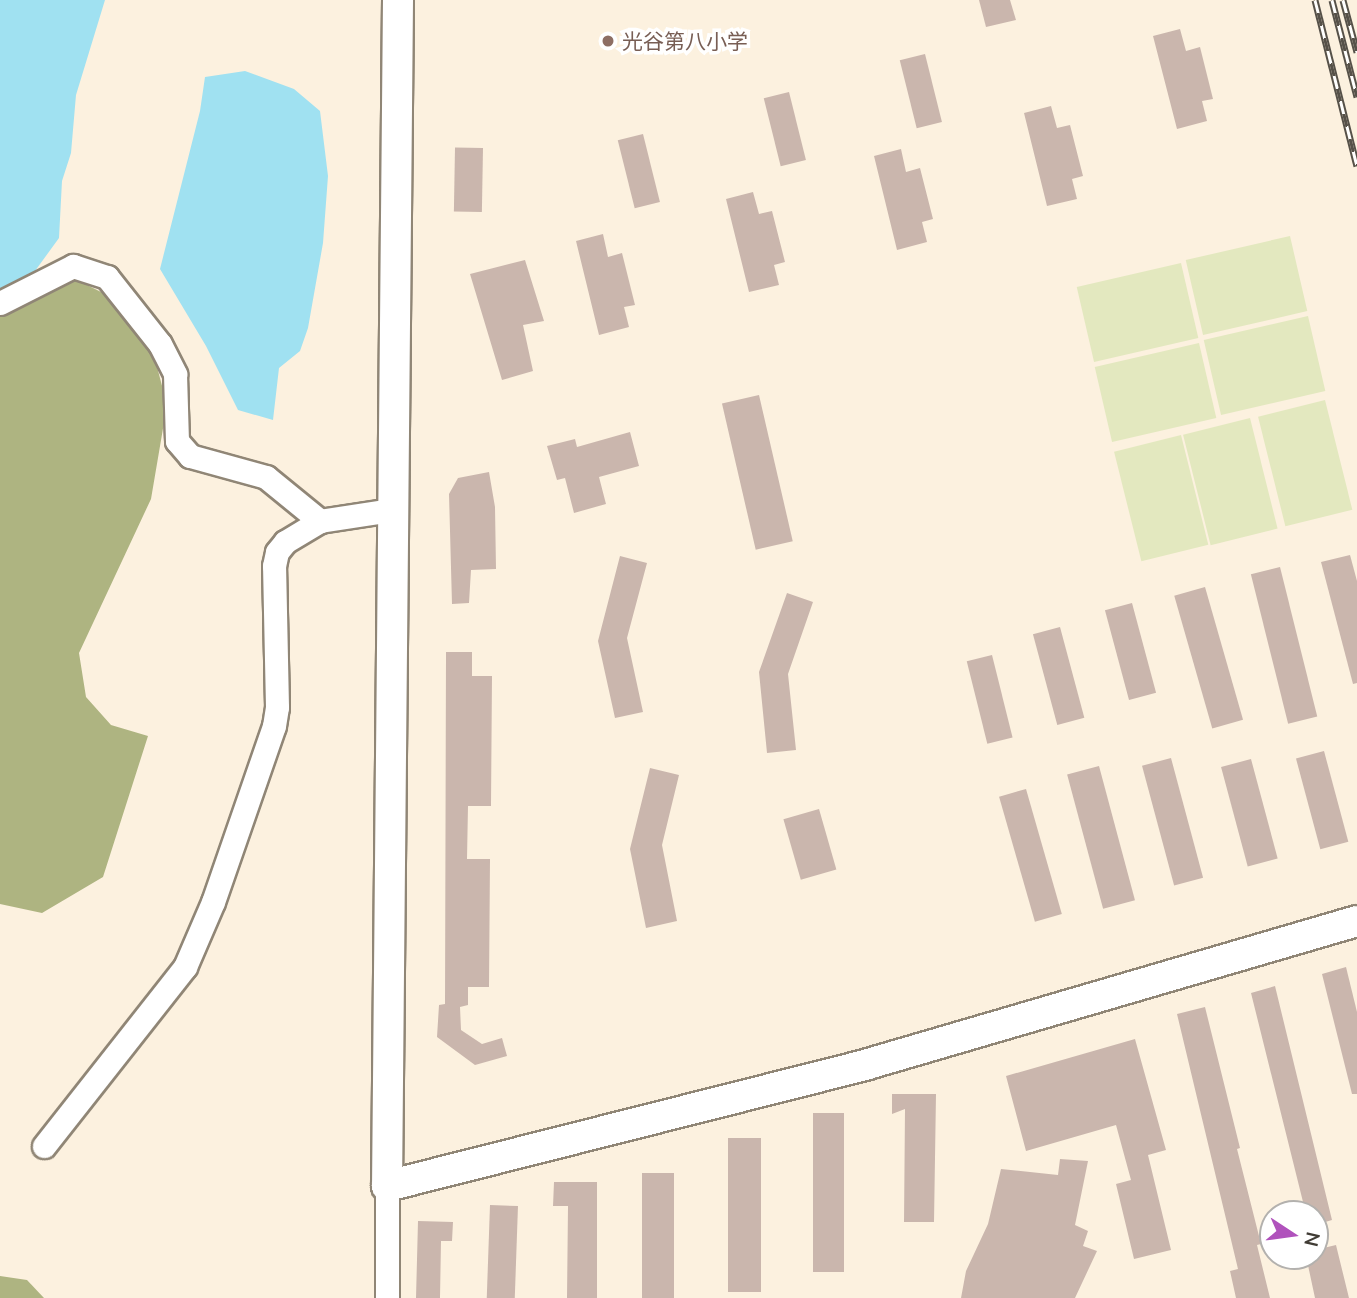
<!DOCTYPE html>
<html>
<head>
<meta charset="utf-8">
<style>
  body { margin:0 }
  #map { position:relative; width:1357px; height:1298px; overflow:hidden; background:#fcf1df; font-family:Mulish,"Noto Sans SC",sans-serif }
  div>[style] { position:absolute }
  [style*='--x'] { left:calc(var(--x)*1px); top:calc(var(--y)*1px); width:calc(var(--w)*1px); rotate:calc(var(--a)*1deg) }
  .green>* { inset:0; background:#e3e8bf; transform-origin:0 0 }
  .forest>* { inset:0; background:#aeb481 }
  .water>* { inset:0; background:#a0e1f1 }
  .building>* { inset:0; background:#cab6ad; transform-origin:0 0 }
  .roads { filter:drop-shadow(2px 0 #908676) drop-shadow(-2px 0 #908676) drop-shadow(0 2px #908676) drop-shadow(0 -2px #908676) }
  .minor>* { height:23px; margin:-11.5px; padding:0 11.5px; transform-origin:11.5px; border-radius:11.5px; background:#fff }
  .major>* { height:30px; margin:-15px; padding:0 15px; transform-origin:15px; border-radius:15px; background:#fff }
  .rail>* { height:7px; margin-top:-3.5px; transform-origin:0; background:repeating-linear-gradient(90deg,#fff 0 13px,#565149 0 26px); box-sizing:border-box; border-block:2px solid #565149 }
  .dots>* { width:19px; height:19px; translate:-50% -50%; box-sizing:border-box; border:4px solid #fff; border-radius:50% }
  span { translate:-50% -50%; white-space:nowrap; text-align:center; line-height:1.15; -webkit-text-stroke:7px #fff; paint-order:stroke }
  .education-label { font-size:21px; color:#785e54 }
  .left { translate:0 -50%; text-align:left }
  .north { position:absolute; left:1259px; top:1200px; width:70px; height:70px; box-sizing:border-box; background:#fff; border:2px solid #b3b1ae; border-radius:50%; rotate:103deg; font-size:19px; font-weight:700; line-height:28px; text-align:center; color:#403c35 }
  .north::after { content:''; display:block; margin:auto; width:24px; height:32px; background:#b052bc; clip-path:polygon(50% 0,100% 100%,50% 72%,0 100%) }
</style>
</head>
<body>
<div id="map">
  <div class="green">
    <div style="left:1290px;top:236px;width:77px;height:107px;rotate:77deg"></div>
    <div style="left:1181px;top:263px;width:77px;height:107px;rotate:77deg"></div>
    <div style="left:1308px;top:316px;width:77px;height:107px;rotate:77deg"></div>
    <div style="left:1199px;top:343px;width:77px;height:107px;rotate:77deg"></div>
    <div style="left:1325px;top:400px;width:113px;height:69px;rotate:76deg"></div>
    <div style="left:1250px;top:418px;width:114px;height:69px;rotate:76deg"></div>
    <div style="left:1181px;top:435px;width:113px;height:69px;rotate:76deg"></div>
  </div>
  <div class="forest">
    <div style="clip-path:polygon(67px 275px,117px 300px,149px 336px,167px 405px,151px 499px,79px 653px,86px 697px,111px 725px,148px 736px,103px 877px,42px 913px,0 904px,0 314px)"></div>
    <div style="clip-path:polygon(0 1276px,27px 1280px,44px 1298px,0 1298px)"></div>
  </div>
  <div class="water">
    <div style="clip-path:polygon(0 0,105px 0,76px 95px,71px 153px,62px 181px,59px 238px,27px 282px,0 291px)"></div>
    <div style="clip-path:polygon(245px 71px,294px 89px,320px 111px,328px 176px,323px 243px,308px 328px,300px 351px,279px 368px,273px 420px,238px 410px,206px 346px,160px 269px,200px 111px,205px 77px)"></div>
  </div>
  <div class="building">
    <div style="clip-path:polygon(979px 0,1010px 0,1016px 20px,986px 27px)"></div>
    <div style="clip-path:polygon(1180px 29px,1186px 51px,1200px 47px,1213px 99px,1202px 101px,1207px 121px,1177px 129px,1153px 36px)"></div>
    <div style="left:925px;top:54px;width:70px;height:26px;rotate:76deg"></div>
    <div style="left:789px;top:92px;width:70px;height:26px;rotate:76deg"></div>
    <div style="clip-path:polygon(1051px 106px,1057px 128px,1070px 125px,1083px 176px,1072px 179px,1077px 199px,1047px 206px,1024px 113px)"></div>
    <div style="left:643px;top:134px;width:70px;height:26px;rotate:76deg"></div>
    <div style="left:483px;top:148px;width:64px;height:28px;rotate:91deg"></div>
    <div style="clip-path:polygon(901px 149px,906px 172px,920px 168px,933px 219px,922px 222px,927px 242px,897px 250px,874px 156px)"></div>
    <div style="clip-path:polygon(753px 192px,759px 214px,772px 211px,785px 262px,774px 265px,779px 285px,749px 292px,726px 199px)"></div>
    <div style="clip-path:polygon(603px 234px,608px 257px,622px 253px,635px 305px,624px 307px,629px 327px,599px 335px,576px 241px)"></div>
    <div style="clip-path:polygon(525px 260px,544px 321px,523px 325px,533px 371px,502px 380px,470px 274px)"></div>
    <div style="left:759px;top:395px;width:150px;height:38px;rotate:77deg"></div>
    <div style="clip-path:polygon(630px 432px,639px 466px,599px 477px,606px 504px,574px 513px,565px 478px,557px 480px,547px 446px,575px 439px,577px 447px)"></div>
    <div style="clip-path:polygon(489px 472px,495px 507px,496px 569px,471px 570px,469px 603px,452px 604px,449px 494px,458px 478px)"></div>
    <div style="clip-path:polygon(1350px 555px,1357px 581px,1357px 683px,1353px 684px,1321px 562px)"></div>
    <div style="clip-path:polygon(620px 556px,647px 563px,627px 638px,643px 712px,615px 718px,598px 641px)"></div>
    <div style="left:1280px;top:567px;width:154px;height:30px;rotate:76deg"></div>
    <div style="left:1205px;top:587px;width:138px;height:32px;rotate:74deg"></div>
    <div style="clip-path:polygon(787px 593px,813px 602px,788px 674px,796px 750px,767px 753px,759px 672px)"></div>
    <div style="left:1132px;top:603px;width:93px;height:28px;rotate:75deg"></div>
    <div style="left:1060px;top:627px;width:94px;height:28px;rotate:75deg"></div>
    <div style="clip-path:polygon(446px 652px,472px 652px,472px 676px,492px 676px,491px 806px,468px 806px,467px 859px,490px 859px,489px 987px,468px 987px,468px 1005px,460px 1007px,461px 1030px,482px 1044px,502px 1038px,507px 1056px,475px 1065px,437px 1037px,439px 1005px,445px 1004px)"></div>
    <div style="left:992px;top:655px;width:85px;height:26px;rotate:76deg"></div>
    <div style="left:1324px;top:751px;width:94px;height:29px;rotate:75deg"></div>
    <div style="left:1171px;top:758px;width:124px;height:30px;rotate:75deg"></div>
    <div style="left:1251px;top:759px;width:103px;height:31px;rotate:75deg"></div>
    <div style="left:1099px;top:766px;width:139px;height:33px;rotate:75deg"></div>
    <div style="clip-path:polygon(650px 768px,679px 775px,662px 845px,677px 921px,646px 928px,630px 849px)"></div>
    <div style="left:1026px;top:789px;width:130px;height:28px;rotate:74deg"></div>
    <div style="left:819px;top:809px;width:63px;height:37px;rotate:74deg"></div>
    <div style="clip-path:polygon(1346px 967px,1357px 1012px,1357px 1094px,1352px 1094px,1322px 974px)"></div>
    <div style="clip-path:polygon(1275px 986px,1332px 1220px,1315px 1225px,1315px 1214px,1306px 1214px,1251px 993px)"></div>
    <div style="clip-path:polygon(1205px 1007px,1240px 1148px,1237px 1149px,1261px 1244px,1257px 1245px,1270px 1298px,1236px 1298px,1230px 1271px,1238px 1269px,1177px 1014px)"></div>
    <div style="clip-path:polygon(1135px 1039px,1166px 1150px,1148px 1155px,1171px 1250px,1134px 1259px,1116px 1184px,1131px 1180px,1116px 1125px,1026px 1151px,1006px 1076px)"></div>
    <div style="clip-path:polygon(892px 1094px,936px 1094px,934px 1222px,904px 1222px,905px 1109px,892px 1114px)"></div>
    <div style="left:813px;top:1113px;width:31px;height:159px"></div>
    <div style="left:728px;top:1138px;width:33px;height:154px"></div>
    <div style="clip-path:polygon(1060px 1159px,1088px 1161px,1075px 1225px,1088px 1231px,1083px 1246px,1097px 1251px,1075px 1298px,961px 1298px,966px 1271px,988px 1224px,1001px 1169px,1058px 1175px)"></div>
    <div style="left:642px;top:1173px;width:32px;height:125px"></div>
    <div style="clip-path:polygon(554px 1182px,597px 1182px,597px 1298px,567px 1298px,568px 1206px,553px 1206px)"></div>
    <div style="left:490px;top:1205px;width:28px;height:93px;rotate:2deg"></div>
    <div style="clip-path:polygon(418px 1221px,453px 1222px,452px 1241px,441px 1241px,440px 1298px,416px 1298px)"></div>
    <div style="clip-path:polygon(1336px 1245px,1349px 1298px,1315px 1298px,1306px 1256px,1315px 1256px,1315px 1250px)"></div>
  </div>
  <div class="roads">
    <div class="minor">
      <div style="--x:0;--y:303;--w:82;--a:-26.9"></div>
      <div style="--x:73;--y:266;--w:36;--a:18"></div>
      <div style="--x:107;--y:277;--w:85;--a:51.7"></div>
      <div style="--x:160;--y:344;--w:34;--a:63"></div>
      <div style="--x:175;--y:374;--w:67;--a:88.3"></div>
      <div style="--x:177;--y:441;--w:20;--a:49"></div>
      <div style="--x:190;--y:456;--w:79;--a:15.4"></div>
      <div style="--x:266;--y:477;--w:70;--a:39.2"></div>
      <div style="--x:44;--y:1146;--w:228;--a:-51.8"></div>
      <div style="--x:185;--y:967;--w:71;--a:-66.7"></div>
      <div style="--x:213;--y:902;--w:186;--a:-70.9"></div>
      <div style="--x:274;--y:726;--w:19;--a:-81"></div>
      <div style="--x:277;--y:707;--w:141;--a:-91.2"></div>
      <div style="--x:274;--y:566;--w:14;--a:-78"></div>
      <div style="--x:277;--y:552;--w:13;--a:-51"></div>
      <div style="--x:285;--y:542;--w:41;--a:-31"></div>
      <div style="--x:320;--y:521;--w:73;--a:-8.7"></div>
      <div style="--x:387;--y:1298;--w:112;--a:-90"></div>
    </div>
    <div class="major">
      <div style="--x:398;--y:0;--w:1186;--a:90.53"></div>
      <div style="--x:387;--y:1186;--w:496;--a:-14.2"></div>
      <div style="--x:868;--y:1064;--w:509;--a:-16.3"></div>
    </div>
  </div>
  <div class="rail">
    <div style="--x:1315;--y:0;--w:171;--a:75.8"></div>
    <div style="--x:1332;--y:0;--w:100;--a:75.5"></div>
    <div style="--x:1343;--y:0;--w:54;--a:74.9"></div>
  </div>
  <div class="dots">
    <div style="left:608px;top:41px;background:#8d6e63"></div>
  </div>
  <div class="education-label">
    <span class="left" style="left:622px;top:41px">光谷第八小学</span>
  </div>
  <div class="north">N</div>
</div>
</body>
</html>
